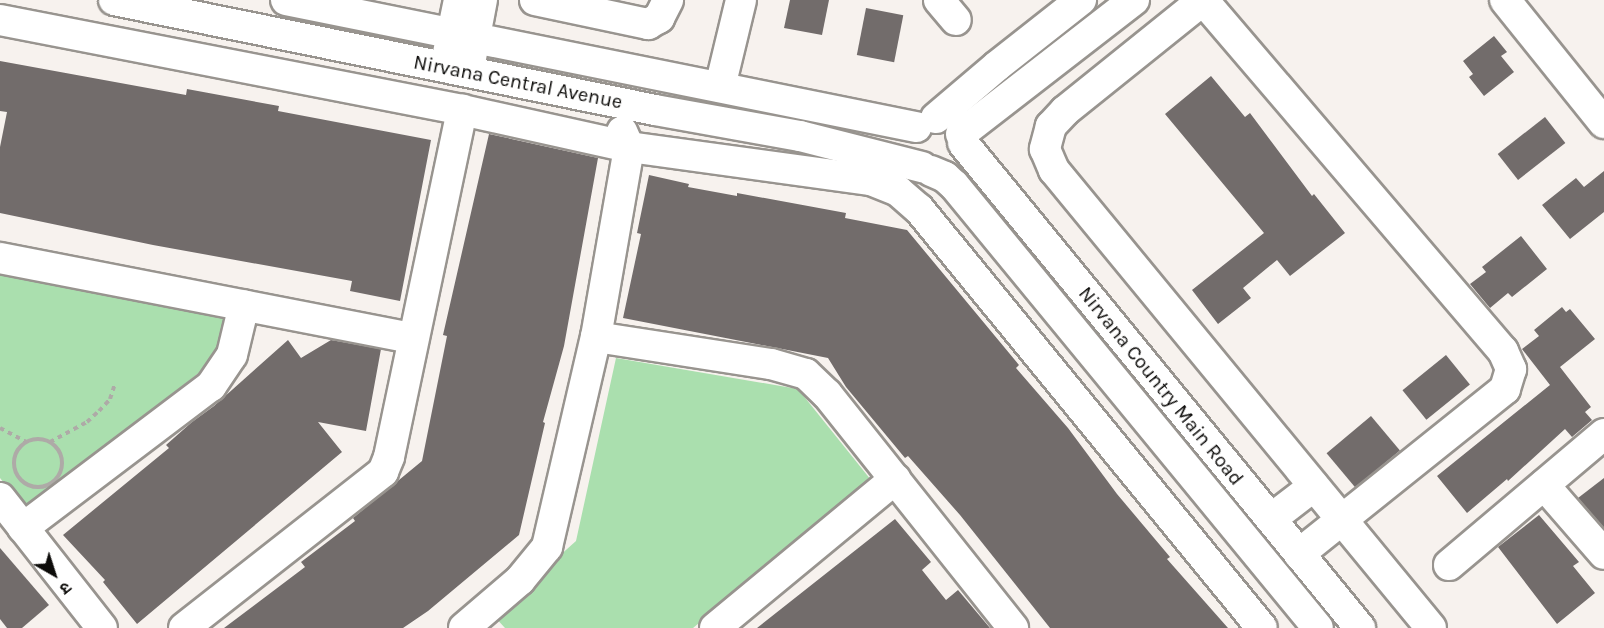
<!DOCTYPE html>
<html>
<head>
<meta charset="utf-8">
<style>
  body { margin:0 }
  #map { position:relative; width:1604px; height:628px; overflow:hidden; background:#f7f2ee; font-family:Karla,"Noto Sans Devanagari",sans-serif }
  div>[style] { position:absolute }
  [style*='--x'] { left:calc(var(--x)*1px); top:calc(var(--y)*1px); width:calc(var(--w)*1px); rotate:calc(var(--a)*1deg) }
  .green>* { inset:0; background:#aadfae }
  .building>* { inset:0; background:#726c6b; transform-origin:0 0 }
  .path>* { height:4px; margin-top:-2px; transform-origin:0; background:repeating-linear-gradient(90deg,#aeaaa7 0 4.5px,transparent 0 9px) }
  .path>.ring { margin:-2px; padding:0; box-sizing:content-box; background:none; border:4px solid #aeaaa7; border-radius:50% }
  .roads { filter:drop-shadow(2px 0 #98948f) drop-shadow(-2px 0 #98948f) drop-shadow(0 2px #98948f) drop-shadow(0 -2px #98948f) }
  .minor>* { height:30px; margin:-15px; padding:0 15px; transform-origin:15px; border-radius:15px; background:#fff }
  span { translate:-50% -50%; white-space:nowrap; text-align:center; line-height:1.15; -webkit-text-stroke:5px #fff; paint-order:stroke }
  .street-label { font-size:20px; color:#0d0c0a }
  .north { position:absolute; left:24px; top:544px; width:60px; height:60px; -webkit-text-stroke:4px #fff; paint-order:stroke; rotate:141deg; font-size:16px; font-weight:700; line-height:24px; text-align:center; color:#0d0c0a }
  .north::after { content:''; display:block; margin:auto; width:21px; height:27px; background:#0d0c0a; clip-path:polygon(50% 0,100% 100%,50% 72%,0 100%) }
</style>
</head>
<body>
<div id="map">
  <div class="green">
    <div style="clip-path:polygon(0 264px,231px 311px,225px 352px,26px 511px,0 478px)"></div>
    <div style="clip-path:polygon(616px 358px,798px 389px,871px 480px,693px 628px,505px 628px,493px 615px,576px 541px)"></div>
  </div>
  <div class="building">
    <div style="clip-path:polygon(790px 0,829px 0,822px 35px,784px 28px)"></div>
    <div style="left:866px;top:8px;width:38px;height:48px;rotate:11deg"></div>
    <div style="clip-path:polygon(1494px 36px,1507px 52px,1501px 56px,1514px 72px,1484px 96px,1469px 77px,1473px 74px,1463px 61px)"></div>
    <div style="clip-path:polygon(0 61px,186px 95px,187px 89px,279px 106px,278px 111px,431px 140px,400px 301px,350px 291px,352px 281px,153px 245px,0 213px,0 147px,7px 112px,0 111px)"></div>
    <div style="clip-path:polygon(1211px 76px,1245px 117px,1250px 113px,1312px 196px,1314px 194px,1345px 233px,1290px 276px,1277px 260px,1243px 288px,1251px 298px,1218px 324px,1192px 290px,1264px 233px,1165px 114px)"></div>
    <div style="left:1545px;top:117px;width:33px;height:60px;rotate:52deg"></div>
    <div style="clip-path:polygon(489px 134px,598px 158px,564px 346px,543px 422px,545px 423px,519px 535px,428px 611px,403px 628px,224px 628px,305px 567px,301px 562px,355px 521px,353px 518px,422px 461px,447px 336px,443px 335px)"></div>
    <div style="clip-path:polygon(1604px 171px,1604px 212px,1570px 239px,1542px 205px,1576px 178px,1584px 187px)"></div>
    <div style="clip-path:polygon(649px 175px,689px 184px,688px 187px,737px 196px,737px 193px,846px 213px,845px 218px,907px 230px,1019px 365px,1016px 368px,1068px 428px,1117px 494px,1170px 557px,1167px 559px,1228px 628px,1050px 628px,960px 515px,908px 456px,905px 458px,846px 387px,828px 358px,623px 318px,641px 234px,637px 233px)"></div>
    <div style="clip-path:polygon(1521px 236px,1547px 269px,1512px 297px,1508px 293px,1490px 308px,1470px 284px,1486px 272px,1482px 267px)"></div>
    <div style="clip-path:polygon(1562px 307px,1566px 312px,1570px 309px,1595px 339px,1560px 367px,1591px 407px,1585px 412px,1592px 420px,1572px 437px,1565px 429px,1508px 481px,1507px 479px,1467px 513px,1437px 476px,1550px 385px,1522px 349px,1539px 336px,1534px 330px)"></div>
    <div style="clip-path:polygon(288px 340px,301px 358px,331px 340px,381px 349px,366px 431px,318px 422px,342px 452px,137px 624px,103px 582px,105px 580px,63px 535px,169px 448px,166px 445px,192px 422px,214px 406px)"></div>
    <div style="left:1446px;top:355px;width:38px;height:56px;rotate:51deg"></div>
    <div style="left:1371px;top:416px;width:45px;height:58px;rotate:50deg"></div>
    <div style="clip-path:polygon(1604px 478px,1604px 528px,1578px 498px)"></div>
    <div style="clip-path:polygon(1539px 515px,1579px 562px,1573px 566px,1595px 593px,1557px 624px,1498px 547px)"></div>
    <div style="clip-path:polygon(895px 519px,931px 562px,922px 570px,946px 600px,958px 590px,990px 628px,757px 628px)"></div>
    <div style="clip-path:polygon(0 548px,49px 605px,22px 628px,7px 628px,0 619px)"></div>
  </div>
  <div class="path">
    <div style="--x:0;--y:428;--w:30;--a:28"></div>
    <div class="ring" style="left:14px;top:439px;width:44px;height:44px"></div>
    <div style="--x:50;--y:442;--w:42;--a:-28.4"></div>
    <div style="--x:87;--y:422;--w:16;--a:-43"></div>
    <div style="--x:99;--y:411;--w:16;--a:-47"></div>
    <div style="--x:110;--y:399;--w:16;--a:-72"></div>
  </div>
  <div class="roads">
    <div class="minor">
      <div style="--x:114;--y:0;--w:552;--a:11.49"></div>
      <div style="--x:655;--y:110;--w:147;--a:10.2"></div>
      <div style="--x:800;--y:136;--w:126;--a:14.3"></div>
      <div style="--x:286;--y:0;--w:643;--a:11.4"></div>
      <div style="--x:535;--y:0;--w:116;--a:12"></div>
      <div style="--x:648;--y:24;--w:13;--a:-29"></div>
      <div style="--x:659;--y:18;--w:20;--a:-63"></div>
      <div style="--x:939;--y:0;--w:26;--a:50"></div>
      <div style="--x:1203;--y:0;--w:177;--a:141.2"></div>
      <div style="--x:1065;--y:111;--w:21;--a:133"></div>
      <div style="--x:1051;--y:126;--w:24;--a:105"></div>
      <div style="--x:1045;--y:149;--w:23;--a:67"></div>
      <div style="--x:1054;--y:170;--w:593;--a:50.54"></div>
      <div style="--x:1203;--y:0;--w:462;--a:49.5"></div>
      <div style="--x:1503;--y:351;--w:20;--a:66"></div>
      <div style="--x:1511;--y:369;--w:21;--a:107"></div>
      <div style="--x:1505;--y:389;--w:264;--a:141.3"></div>
      <div style="--x:1505;--y:0;--w:158;--a:51.2"></div>
      <div style="--x:0;--y:20;--w:471;--a:11"></div>
      <div style="--x:462;--y:110;--w:171;--a:12.5"></div>
      <div style="--x:629;--y:147;--w:244;--a:7.8"></div>
      <div style="--x:871;--y:180;--w:29;--a:22"></div>
      <div style="--x:898;--y:191;--w:28;--a:41"></div>
      <div style="--x:919;--y:209;--w:541;--a:50.7"></div>
      <div style="--x:448;--y:53;--w:54;--a:-78.3"></div>
      <div style="--x:471;--y:58;--w:59;--a:-79.3"></div>
      <div style="--x:720;--y:87;--w:89;--a:-76.4"></div>
      <div style="--x:936;--y:118;--w:80;--a:-40.4"></div>
      <div style="--x:997;--y:66;--w:107;--a:-38.2"></div>
      <div style="--x:961;--y:134;--w:219;--a:-37.8"></div>
      <div style="--x:963;--y:143;--w:627;--a:50.7"></div>
      <div style="--x:931;--y:171;--w:15;--a:23"></div>
      <div style="--x:945;--y:177;--w:12;--a:42"></div>
      <div style="--x:954;--y:185;--w:573;--a:50.59"></div>
      <div style="--x:0;--y:258;--w:421;--a:11"></div>
      <div style="--x:596;--y:337;--w:177;--a:8.8"></div>
      <div style="--x:771;--y:364;--w:36;--a:16"></div>
      <div style="--x:806;--y:374;--w:29;--a:44"></div>
      <div style="--x:827;--y:394;--w:299;--a:51.5"></div>
      <div style="--x:1544;--y:485;--w:91;--a:49"></div>
      <div style="--x:0;--y:498;--w:165;--a:51.9"></div>
      <div style="--x:1271;--y:519;--w:54;--a:-37.5"></div>
      <div style="--x:23;--y:528;--w:236;--a:-37.1"></div>
      <div style="--x:211;--y:386;--w:37;--a:-56"></div>
      <div style="--x:232;--y:355;--w:51;--a:-76.5"></div>
      <div style="--x:1449;--y:565;--w:203;--a:-40.2"></div>
      <div style="--x:184;--y:628;--w:253;--a:-38.1"></div>
      <div style="--x:383;--y:472;--w:16;--a:-68"></div>
      <div style="--x:389;--y:457;--w:355;--a:-78.1"></div>
      <div style="--x:464;--y:628;--w:74;--a:-40.6"></div>
      <div style="--x:520;--y:580;--w:43;--a:-50.7"></div>
      <div style="--x:547;--y:547;--w:216;--a:-76.9"></div>
      <div style="--x:596;--y:337;--w:193;--a:-80.1"></div>
      <div style="--x:629;--y:147;--w:17;--a:-114"></div>
      <div style="--x:715;--y:628;--w:234;--a:-39.6"></div>
    </div>
  </div>
  <div class="street-label">
    <span style="left:518px;top:82px;rotate:11deg">Nirvana Central Avenue</span>
    <span style="left:1161px;top:386px;rotate:51deg">Nirvana Country Main Road</span>
  </div>
  <div class="north">उ</div>
</div>
</body>
</html>
